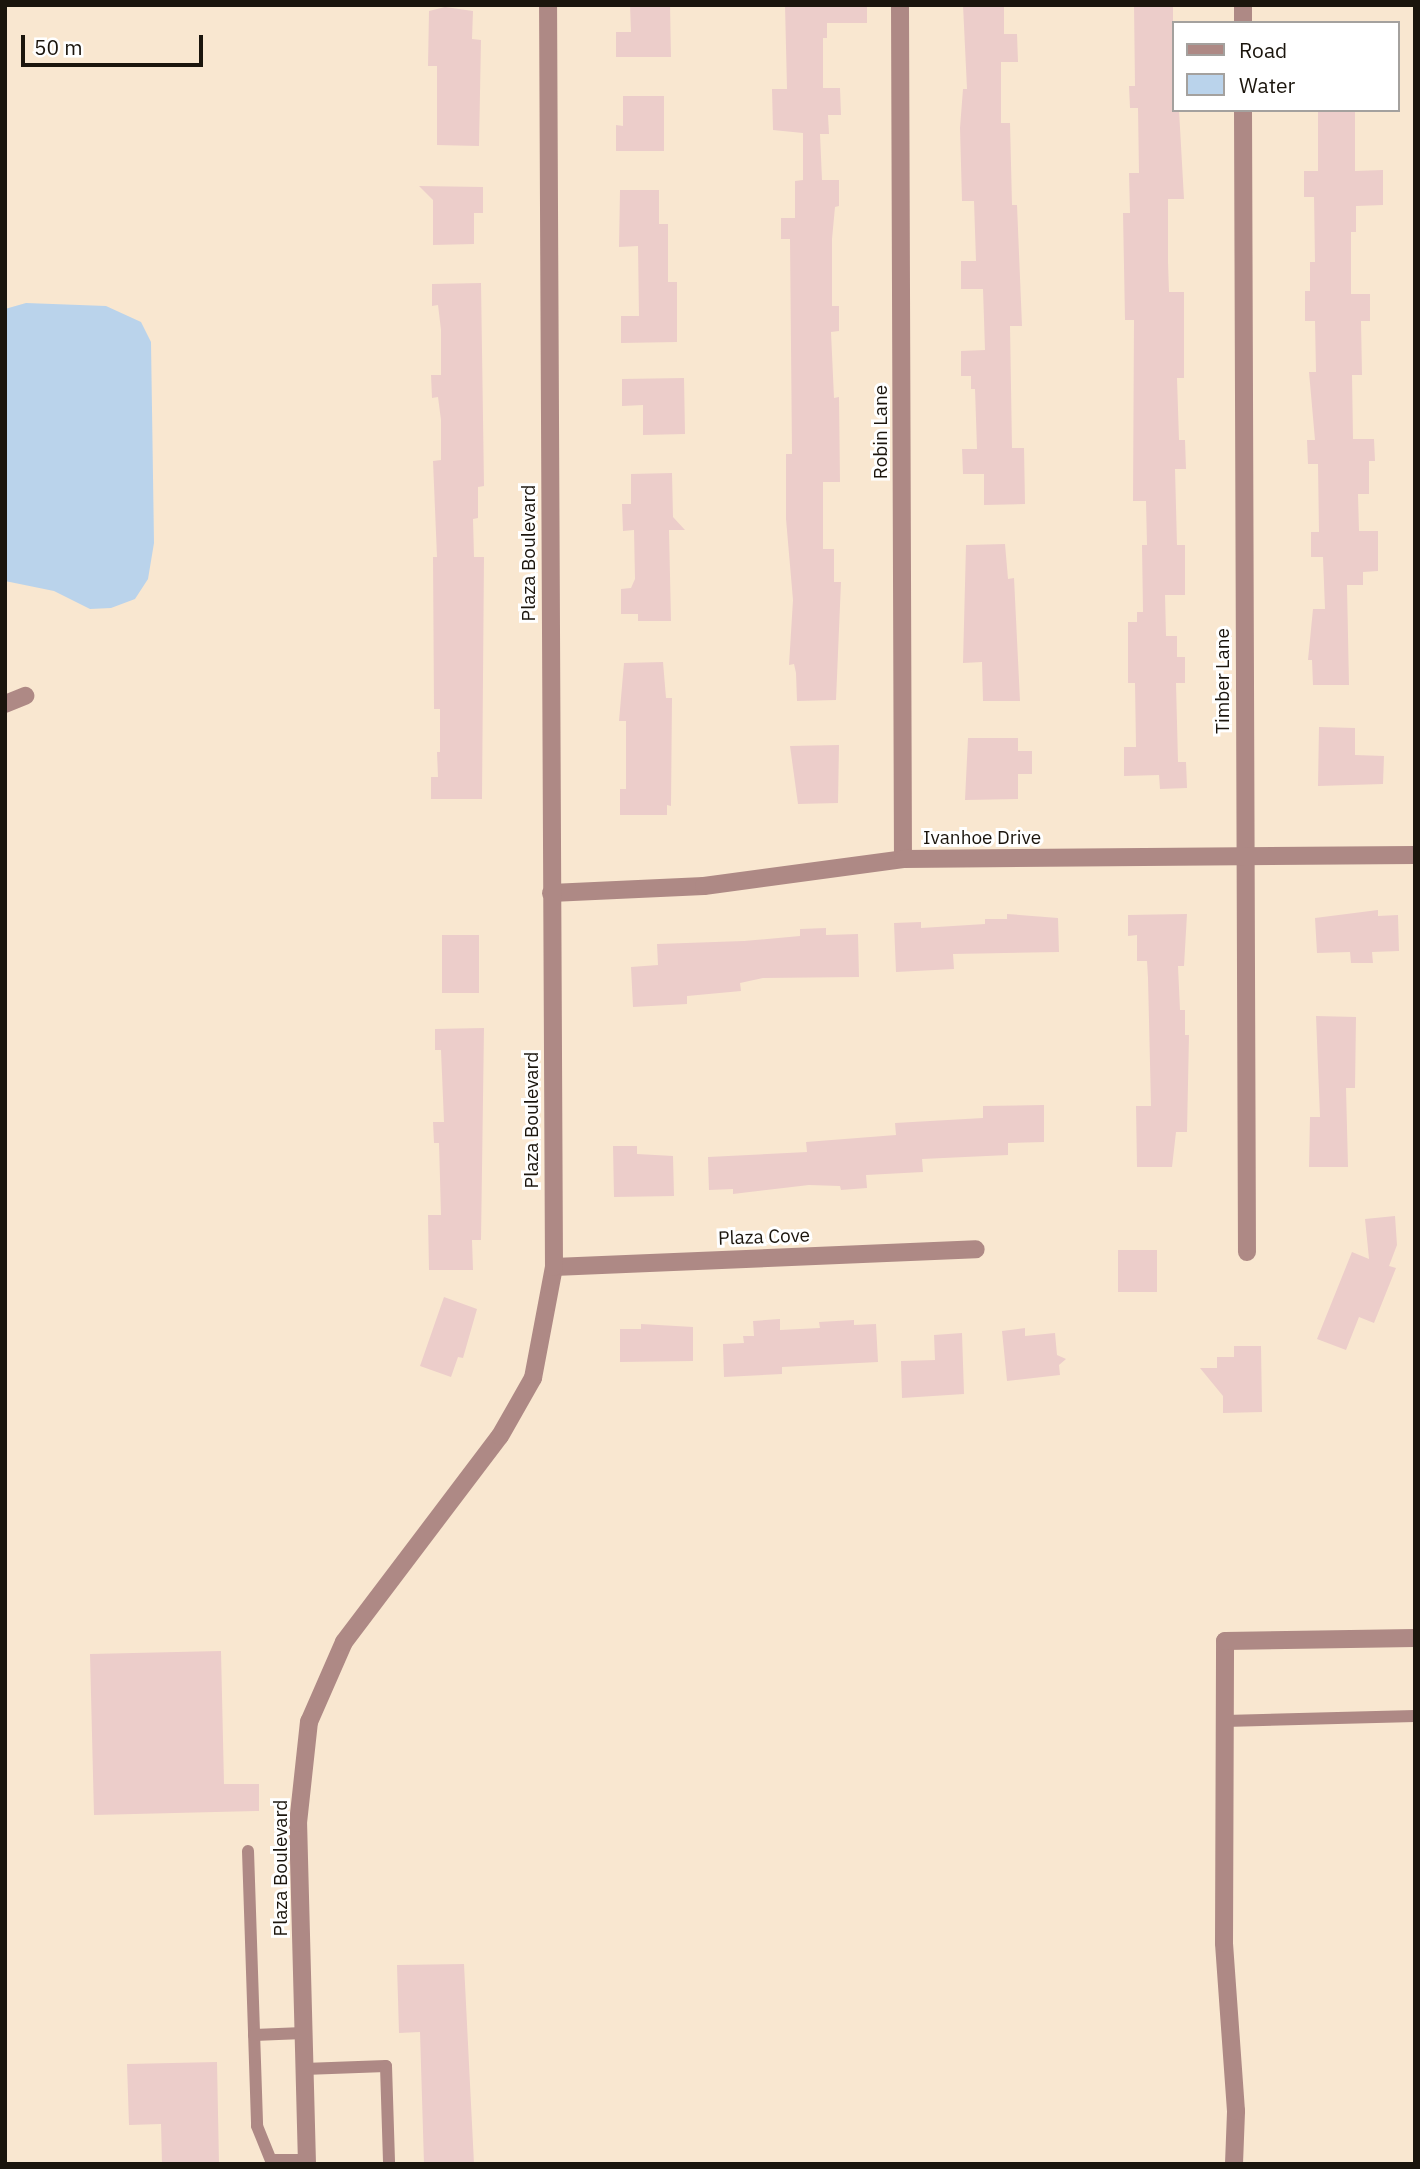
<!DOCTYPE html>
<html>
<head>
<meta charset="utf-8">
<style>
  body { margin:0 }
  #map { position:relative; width:1420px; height:2169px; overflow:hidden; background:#f9e7d0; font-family:"IBM Plex Sans",sans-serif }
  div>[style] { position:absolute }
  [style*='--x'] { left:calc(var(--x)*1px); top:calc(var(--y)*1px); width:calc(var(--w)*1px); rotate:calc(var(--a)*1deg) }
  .water>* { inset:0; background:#bad3eb }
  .building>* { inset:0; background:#eccdca; transform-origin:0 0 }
  .lane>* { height:12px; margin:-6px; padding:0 6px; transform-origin:6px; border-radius:6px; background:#ae8985 }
  .street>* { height:18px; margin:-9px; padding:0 9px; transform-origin:9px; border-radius:9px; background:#ae8985 }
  span { translate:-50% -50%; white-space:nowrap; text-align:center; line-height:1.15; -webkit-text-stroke:6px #fff; paint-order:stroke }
  .street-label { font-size:19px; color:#1b150d }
  .frame { position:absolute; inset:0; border:7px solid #1b150d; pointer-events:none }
  .legend { position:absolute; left:1172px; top:21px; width:228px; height:91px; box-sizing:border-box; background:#fff; border:2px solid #a4a19e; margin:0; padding:9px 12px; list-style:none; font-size:21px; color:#1b150d }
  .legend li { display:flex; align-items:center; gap:14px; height:35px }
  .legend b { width:35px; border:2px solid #a4a19e }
  .scale { position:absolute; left:21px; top:35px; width:182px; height:32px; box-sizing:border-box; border:4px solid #1b150d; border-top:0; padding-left:9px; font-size:21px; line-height:24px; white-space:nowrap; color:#1b150d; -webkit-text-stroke:5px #fff; paint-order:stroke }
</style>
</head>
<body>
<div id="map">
  <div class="water">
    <div style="clip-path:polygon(26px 303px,106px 306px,141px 322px,151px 342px,154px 543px,148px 579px,135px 599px,111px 608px,90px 609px,54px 591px,5px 581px,5px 309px)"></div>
  </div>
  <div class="building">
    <div style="clip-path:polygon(630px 5px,670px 5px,671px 57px,616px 57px,616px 32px,631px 32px)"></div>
    <div style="clip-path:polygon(785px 5px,867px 5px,867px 23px,827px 23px,827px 38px,823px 38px,823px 88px,840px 88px,841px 115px,828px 115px,829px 134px,820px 134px,822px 180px,839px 180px,839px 206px,835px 207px,832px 239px,832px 306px,839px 306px,839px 331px,831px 332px,834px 398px,839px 397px,840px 482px,823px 482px,823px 549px,834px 549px,834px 582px,841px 582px,836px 700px,797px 701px,796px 673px,794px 664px,789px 665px,793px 600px,786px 519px,786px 454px,792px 454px,790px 239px,781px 239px,781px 218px,795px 218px,795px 181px,803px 180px,803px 133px,773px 130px,772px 89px,787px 89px)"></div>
    <div style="clip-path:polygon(963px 5px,1004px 5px,1004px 34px,1017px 34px,1018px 62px,1001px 62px,1001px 123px,1010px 123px,1012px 205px,1017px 205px,1022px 326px,1010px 326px,1012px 448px,1024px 448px,1025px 504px,984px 505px,984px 474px,963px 474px,962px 449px,977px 449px,975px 389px,971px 389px,971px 376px,961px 376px,961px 351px,985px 350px,983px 289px,961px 289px,961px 261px,976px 261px,974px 201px,962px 201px,960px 128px,963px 89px,967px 89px)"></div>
    <div style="clip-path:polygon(1134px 5px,1173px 5px,1173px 110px,1179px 110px,1184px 199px,1168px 199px,1168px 262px,1169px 292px,1184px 292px,1184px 378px,1177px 378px,1179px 440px,1185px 440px,1186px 469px,1175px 469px,1177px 545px,1185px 545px,1185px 595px,1165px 595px,1166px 636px,1177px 636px,1177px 657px,1185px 657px,1185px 683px,1176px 683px,1178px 762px,1186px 762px,1187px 788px,1160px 789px,1159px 775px,1124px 776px,1124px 747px,1136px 747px,1135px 683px,1128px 683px,1128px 622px,1137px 622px,1137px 612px,1143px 612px,1142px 545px,1147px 545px,1146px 501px,1133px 501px,1134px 320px,1125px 320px,1123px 213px,1130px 213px,1129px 173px,1139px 173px,1138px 108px,1130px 108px,1129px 86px,1135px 86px)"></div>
    <div style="clip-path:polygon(445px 7px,473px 11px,472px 39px,481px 40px,479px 146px,437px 145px,437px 66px,428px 66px,429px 11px)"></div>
    <div style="clip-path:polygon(623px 96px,664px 96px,664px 151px,616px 151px,616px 125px,623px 126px)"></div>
    <div style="clip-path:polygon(1318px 110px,1355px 110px,1355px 171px,1383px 170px,1383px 205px,1356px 206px,1356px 232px,1351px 232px,1351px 294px,1370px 294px,1370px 321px,1361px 321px,1362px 375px,1352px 375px,1353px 439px,1374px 439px,1375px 461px,1369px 461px,1369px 494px,1358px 494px,1359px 531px,1378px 531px,1378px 571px,1363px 572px,1363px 585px,1347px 585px,1349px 685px,1313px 685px,1312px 660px,1308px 660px,1313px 609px,1325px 609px,1323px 557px,1311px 557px,1311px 532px,1319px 532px,1318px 464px,1308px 464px,1307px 440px,1315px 440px,1309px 372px,1316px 372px,1315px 321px,1305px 321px,1305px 291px,1310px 291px,1310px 262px,1315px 262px,1314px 197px,1304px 197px,1304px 171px,1318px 171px)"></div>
    <div style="clip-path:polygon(419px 186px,483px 187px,483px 213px,474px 213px,474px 244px,433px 245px,433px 200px)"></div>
    <div style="clip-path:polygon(620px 190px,659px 190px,659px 224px,668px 224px,668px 282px,677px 282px,677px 342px,621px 343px,621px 316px,639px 316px,638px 246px,619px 247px)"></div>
    <div style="clip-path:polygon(481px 283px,484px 486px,478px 487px,478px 518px,473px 519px,474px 557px,484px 557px,482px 799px,431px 799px,431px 777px,438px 777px,437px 752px,440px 752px,440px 709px,434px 709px,433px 557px,437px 557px,433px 461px,441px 460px,441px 420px,438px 397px,432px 398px,431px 375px,441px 375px,441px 330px,438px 305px,432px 306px,432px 284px)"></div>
    <div style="clip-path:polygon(684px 378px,685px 434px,643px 435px,643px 405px,622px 406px,622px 379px)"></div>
    <div style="clip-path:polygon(672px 473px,673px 517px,685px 530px,669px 530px,671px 621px,638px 621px,638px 614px,621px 614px,621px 589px,631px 588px,635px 579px,634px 530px,623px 531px,622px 504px,631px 504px,631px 474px)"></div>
    <div style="clip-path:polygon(1005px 544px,1008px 579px,1014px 578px,1020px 701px,983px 701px,982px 662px,963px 663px,966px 545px)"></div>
    <div style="clip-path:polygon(663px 662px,666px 698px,672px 698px,671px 806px,667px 805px,667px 815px,620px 815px,620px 789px,626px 789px,626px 721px,619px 721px,624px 663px)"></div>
    <div style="clip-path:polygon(1319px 727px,1355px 728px,1355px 755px,1384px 756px,1383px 784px,1318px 786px)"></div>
    <div style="clip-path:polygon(968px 738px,1018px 738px,1018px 751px,1032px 751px,1032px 774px,1018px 774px,1018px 799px,965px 800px)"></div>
    <div style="clip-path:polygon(839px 745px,838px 803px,798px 804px,790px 746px)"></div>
    <div style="clip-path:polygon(1378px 910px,1378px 916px,1398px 915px,1399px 951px,1372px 952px,1373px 963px,1351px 963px,1350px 952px,1317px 953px,1315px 918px)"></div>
    <div style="clip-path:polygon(1007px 914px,1058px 918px,1059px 952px,953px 954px,954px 969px,896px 972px,894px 923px,921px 922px,921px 928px,985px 924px,985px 919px,1007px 919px)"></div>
    <div style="clip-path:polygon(1187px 914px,1184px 966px,1178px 966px,1180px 1010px,1185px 1010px,1185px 1035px,1189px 1035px,1187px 1132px,1176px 1132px,1172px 1167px,1137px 1167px,1136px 1106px,1151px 1106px,1148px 978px,1147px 961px,1137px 961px,1137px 935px,1128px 936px,1128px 915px)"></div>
    <div style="clip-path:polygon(826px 928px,826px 935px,858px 934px,859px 977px,763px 978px,740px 983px,741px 991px,687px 996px,687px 1004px,633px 1007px,631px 967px,658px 965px,657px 944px,744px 941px,800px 936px,800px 929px)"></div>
    <div style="left:442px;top:935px;width:37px;height:58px"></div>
    <div style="clip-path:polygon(1316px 1016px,1356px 1017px,1355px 1088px,1346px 1088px,1348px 1167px,1309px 1167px,1310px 1117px,1320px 1117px)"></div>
    <div style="clip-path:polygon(484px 1028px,481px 1240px,472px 1240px,473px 1270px,429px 1270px,428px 1215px,441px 1215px,439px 1143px,434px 1143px,433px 1122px,444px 1122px,441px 1050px,435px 1050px,435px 1029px)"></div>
    <div style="clip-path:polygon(1044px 1105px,1044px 1142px,1008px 1143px,1008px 1155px,922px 1159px,923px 1172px,866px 1175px,867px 1188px,841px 1190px,840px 1186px,809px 1185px,733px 1194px,733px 1189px,709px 1190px,708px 1157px,807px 1152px,806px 1142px,896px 1135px,895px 1123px,983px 1118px,983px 1106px)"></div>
    <div style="clip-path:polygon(613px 1146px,637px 1146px,637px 1154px,673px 1156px,674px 1196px,614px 1197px)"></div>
    <div style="clip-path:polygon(1395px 1216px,1397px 1245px,1389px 1266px,1396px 1268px,1374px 1323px,1359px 1317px,1346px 1350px,1317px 1339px,1352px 1252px,1369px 1259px,1365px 1219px)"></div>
    <div style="left:1118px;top:1250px;width:39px;height:42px"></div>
    <div style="clip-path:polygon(444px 1297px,477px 1309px,463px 1358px,458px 1357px,451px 1377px,420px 1366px)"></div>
    <div style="clip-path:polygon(780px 1319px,780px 1330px,820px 1328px,819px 1322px,854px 1320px,854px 1325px,876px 1324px,878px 1362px,782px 1367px,782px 1374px,724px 1377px,723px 1344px,744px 1343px,743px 1336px,754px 1336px,753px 1321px)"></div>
    <div style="clip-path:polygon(641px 1324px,693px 1327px,693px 1361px,620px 1362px,620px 1329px,641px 1329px)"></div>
    <div style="clip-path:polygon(1025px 1328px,1025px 1336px,1055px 1333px,1057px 1355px,1066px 1359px,1059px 1365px,1060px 1375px,1007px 1381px,1002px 1331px)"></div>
    <div style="clip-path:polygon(962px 1333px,964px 1394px,902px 1398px,901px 1361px,935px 1360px,934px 1335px)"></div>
    <div style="clip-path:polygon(1234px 1346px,1261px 1346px,1262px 1412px,1223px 1413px,1223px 1396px,1200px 1368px,1217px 1368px,1217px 1357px,1234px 1357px)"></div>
    <div style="clip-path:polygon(221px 1651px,224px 1784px,259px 1784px,259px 1811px,94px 1815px,90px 1654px)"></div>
    <div style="clip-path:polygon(464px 1964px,474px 2164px,424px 2164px,420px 2032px,399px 2033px,397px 1965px)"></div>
    <div style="clip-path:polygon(217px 2062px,219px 2164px,162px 2164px,161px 2124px,129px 2125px,127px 2064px)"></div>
  </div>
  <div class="lane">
    <div style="--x:1225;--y:1721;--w:190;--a:-1.5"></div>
    <div style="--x:248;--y:1851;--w:275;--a:88.1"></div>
    <div style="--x:257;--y:2126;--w:37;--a:68"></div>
    <div style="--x:271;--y:2160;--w:36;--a:0"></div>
    <div style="--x:254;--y:2035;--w:49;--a:-2.3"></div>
    <div style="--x:304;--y:2069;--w:82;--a:-2.1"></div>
    <div style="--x:386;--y:2066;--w:98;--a:88.2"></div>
  </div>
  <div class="street">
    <div style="--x:900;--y:5;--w:854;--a:89.8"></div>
    <div style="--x:1243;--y:5;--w:18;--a:90"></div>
    <div style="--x:1243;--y:110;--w:1142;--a:89.8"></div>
    <div style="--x:5;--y:704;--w:22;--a:-22"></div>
    <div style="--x:551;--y:893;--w:153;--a:-2.6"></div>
    <div style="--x:704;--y:886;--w:201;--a:-7.7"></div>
    <div style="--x:903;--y:859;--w:512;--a:-0.45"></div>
    <div style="--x:554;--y:1267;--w:422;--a:-2.4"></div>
    <div style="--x:307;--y:2164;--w:341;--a:-91.5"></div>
    <div style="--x:298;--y:1823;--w:102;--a:-83.8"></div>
    <div style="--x:309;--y:1722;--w:87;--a:-66.4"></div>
    <div style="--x:344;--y:1642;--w:258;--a:-52.9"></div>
    <div style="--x:500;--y:1436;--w:67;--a:-60.4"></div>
    <div style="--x:533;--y:1378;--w:113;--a:-79.3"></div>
    <div style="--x:554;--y:1267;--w:1262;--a:-90.27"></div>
    <div style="--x:1234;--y:2164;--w:53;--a:-87.8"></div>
    <div style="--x:1236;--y:2111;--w:168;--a:-94.1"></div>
    <div style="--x:1224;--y:1943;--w:302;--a:-89.8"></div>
    <div style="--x:1225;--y:1641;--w:190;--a:-0.9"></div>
  </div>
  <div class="street-label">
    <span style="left:881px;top:432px;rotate:-90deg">Robin Lane</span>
    <span style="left:529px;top:553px;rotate:-90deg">Plaza Boulevard</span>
    <span style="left:1223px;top:681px;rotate:-90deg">Timber Lane</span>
    <span style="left:982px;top:838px">Ivanhoe Drive</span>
    <span style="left:532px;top:1120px;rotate:-90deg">Plaza Boulevard</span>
    <span style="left:764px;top:1237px;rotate:-2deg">Plaza Cove</span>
    <span style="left:281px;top:1868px;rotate:-90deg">Plaza Boulevard</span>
  </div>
  <div class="frame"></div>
  <ul class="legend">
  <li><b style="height:9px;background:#ae8985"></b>Road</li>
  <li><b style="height:19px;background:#bad3eb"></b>Water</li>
  </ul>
  <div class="scale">50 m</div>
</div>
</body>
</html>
